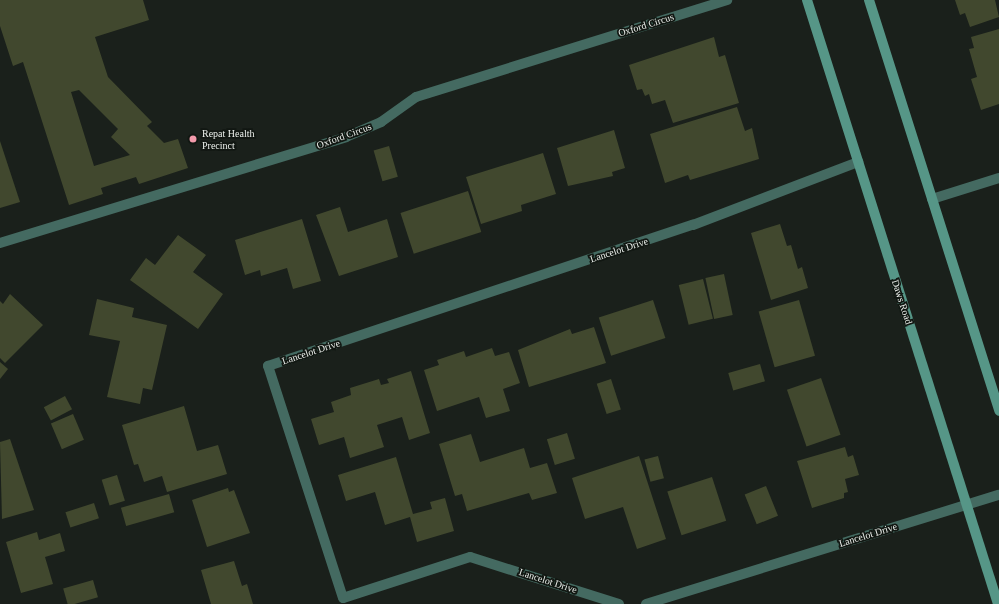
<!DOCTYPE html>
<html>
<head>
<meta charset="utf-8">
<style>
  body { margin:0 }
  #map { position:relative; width:999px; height:604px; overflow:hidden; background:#1a201b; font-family:Georgia,serif }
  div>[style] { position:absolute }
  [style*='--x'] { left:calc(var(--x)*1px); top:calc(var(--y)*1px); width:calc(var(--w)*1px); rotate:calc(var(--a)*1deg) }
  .building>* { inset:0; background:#41482e; transform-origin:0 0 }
  .lane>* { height:10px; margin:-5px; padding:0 5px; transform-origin:5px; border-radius:5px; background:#446a61 }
  .street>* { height:10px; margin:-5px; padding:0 5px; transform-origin:5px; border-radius:5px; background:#446a61 }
  .secondary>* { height:10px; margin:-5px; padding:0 5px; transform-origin:5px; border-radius:5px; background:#569687 }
  .dots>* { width:11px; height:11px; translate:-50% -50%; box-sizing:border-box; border:2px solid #111712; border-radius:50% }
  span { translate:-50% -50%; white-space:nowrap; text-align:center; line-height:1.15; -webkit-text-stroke:3.5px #111712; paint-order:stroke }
  .street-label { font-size:10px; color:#edf1ed }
  .poi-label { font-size:10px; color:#edf1ed }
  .left { translate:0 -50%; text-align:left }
</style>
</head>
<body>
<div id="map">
  <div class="building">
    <div style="clip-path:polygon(evenodd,0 0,143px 0,149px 20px,95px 37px,108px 77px,152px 122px,147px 126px,164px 143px,178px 139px,188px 168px,139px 184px,136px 177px,101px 188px,103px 194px,69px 205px,23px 62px,13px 66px,0 26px,0 0,79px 90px,118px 129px,111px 137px,130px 155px,94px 166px,71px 92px,79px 90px)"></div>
    <div style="clip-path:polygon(955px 0,995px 0,999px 17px,970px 27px,965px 13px,960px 15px)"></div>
    <div style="clip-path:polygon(999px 29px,999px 104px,981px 110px,971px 79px,977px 77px,969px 49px,974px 48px,971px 37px)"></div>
    <div style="clip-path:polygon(714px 37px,719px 57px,725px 55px,739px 103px,673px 123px,665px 100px,652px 104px,649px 94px,645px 96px,642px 89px,637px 90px,629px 65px)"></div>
    <div style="clip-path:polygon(737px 107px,745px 131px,752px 128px,759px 159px,690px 180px,688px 175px,665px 183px,650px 134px)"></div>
    <div style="clip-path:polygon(614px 130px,625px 168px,612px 172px,613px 176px,568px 186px,557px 148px)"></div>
    <div style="clip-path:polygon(0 141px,20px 202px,0 208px)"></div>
    <div style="left:389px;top:146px;width:32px;height:16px;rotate:74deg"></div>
    <div style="clip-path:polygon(543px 153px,556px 194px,521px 205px,522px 211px,481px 224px,466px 177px)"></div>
    <div style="left:468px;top:191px;width:43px;height:71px;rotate:72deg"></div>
    <div style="clip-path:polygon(340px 207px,348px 232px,387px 219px,398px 257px,339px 276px,316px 215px)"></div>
    <div style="clip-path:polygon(302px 219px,321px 281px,293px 289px,287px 268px,261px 276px,260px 270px,245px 275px,235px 240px)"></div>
    <div style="clip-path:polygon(780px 224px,787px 246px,791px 245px,798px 269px,802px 267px,808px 288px,771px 300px,751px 233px)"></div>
    <div style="clip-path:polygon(178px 235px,206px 255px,193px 272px,223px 294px,198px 329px,130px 280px,146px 258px,155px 265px)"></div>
    <div style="left:724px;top:274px;width:42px;height:19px;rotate:78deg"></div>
    <div style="left:703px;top:279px;width:41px;height:25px;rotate:76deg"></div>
    <div style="clip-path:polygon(10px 294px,43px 325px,5px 363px,0 358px,0 301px,3px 304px)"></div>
    <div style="clip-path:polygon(97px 299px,134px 308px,132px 317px,167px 325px,152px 390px,143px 388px,140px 404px,107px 397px,120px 341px,89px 335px)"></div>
    <div style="left:653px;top:300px;width:40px;height:57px;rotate:72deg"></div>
    <div style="left:799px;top:300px;width:58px;height:42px;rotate:74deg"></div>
    <div style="clip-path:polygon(594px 327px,606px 363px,529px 387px,518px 350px,570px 329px,572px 334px)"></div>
    <div style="clip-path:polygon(492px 348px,495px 356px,509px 352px,520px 383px,503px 389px,510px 411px,486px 418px,479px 397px,437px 411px,424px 370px,439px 365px,437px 360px,464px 351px,466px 357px)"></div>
    <div style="clip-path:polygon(0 362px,8px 369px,0 379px)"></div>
    <div style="left:760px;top:364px;width:18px;height:33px;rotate:74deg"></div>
    <div style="clip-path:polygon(411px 371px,430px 433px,409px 440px,402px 417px,377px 425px,384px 447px,350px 458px,344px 437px,319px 445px,311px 419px,334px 412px,331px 402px,351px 395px,350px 388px,379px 379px,381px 385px,389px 383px,387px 379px)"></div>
    <div style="left:821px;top:378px;width:60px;height:36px;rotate:71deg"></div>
    <div style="left:611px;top:379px;width:32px;height:15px;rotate:72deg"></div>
    <div style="left:65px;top:396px;width:15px;height:24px;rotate:62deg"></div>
    <div style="clip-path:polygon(184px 406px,197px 451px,218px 445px,227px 474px,167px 492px,162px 476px,144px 482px,138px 464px,134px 465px,122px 425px)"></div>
    <div style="left:73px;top:414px;width:28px;height:24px;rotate:67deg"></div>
    <div style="left:567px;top:433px;width:27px;height:21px;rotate:73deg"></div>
    <div style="clip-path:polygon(471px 434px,480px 462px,524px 448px,530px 468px,547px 463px,557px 493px,532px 500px,529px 493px,467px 511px,462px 494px,455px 496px,439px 444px)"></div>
    <div style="clip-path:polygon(10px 439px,34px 510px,2px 519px,0 442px)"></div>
    <div style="clip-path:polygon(845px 447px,848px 457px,853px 455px,859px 475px,845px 479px,848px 492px,844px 493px,844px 498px,812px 508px,797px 461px)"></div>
    <div style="clip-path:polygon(639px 456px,666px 539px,637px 549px,623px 507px,585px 519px,572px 478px)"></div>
    <div style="left:658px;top:456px;width:23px;height:14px;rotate:75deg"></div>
    <div style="clip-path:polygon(396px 457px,413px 514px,432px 509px,430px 502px,445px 498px,454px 531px,417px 542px,410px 517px,385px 525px,375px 492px,346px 501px,338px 475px)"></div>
    <div style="left:117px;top:475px;width:27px;height:16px;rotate:73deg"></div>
    <div style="left:712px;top:477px;width:46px;height:47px;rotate:72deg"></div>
    <div style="left:766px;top:486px;width:32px;height:23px;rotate:68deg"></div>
    <div style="clip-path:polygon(228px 488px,229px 492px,234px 490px,250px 533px,207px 547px,192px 500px)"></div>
    <div style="left:169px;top:494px;width:19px;height:50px;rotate:74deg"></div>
    <div style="left:94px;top:503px;width:16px;height:30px;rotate:72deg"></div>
    <div style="clip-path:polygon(37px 532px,39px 540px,60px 533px,65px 551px,45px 557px,53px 584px,21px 593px,6px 542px)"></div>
    <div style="clip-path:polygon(234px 561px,242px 586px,247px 584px,253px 604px,211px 604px,201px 570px)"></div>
    <div style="left:93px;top:580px;width:18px;height:31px;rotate:74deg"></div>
  </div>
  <div class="lane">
    <div style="--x:0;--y:243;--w:362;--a:-17"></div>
    <div style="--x:346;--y:137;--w:38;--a:-23"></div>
    <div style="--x:381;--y:122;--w:43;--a:-35.5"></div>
    <div style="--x:416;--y:97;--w:326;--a:-17.3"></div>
  </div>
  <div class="street">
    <div style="--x:932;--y:199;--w:70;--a:-17.4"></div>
    <div style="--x:619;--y:604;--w:156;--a:-162.5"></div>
    <div style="--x:470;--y:557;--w:133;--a:162.1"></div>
    <div style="--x:343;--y:598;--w:244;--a:-107.9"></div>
    <div style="--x:268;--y:366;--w:448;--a:-18.4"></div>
    <div style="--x:693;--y:225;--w:177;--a:-20.9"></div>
    <div style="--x:646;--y:604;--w:369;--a:-17.2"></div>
  </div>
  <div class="secondary">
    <div style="--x:807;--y:0;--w:633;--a:72.45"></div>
    <div style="--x:869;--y:0;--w:431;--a:72.4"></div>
  </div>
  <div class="dots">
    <div style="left:193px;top:139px;background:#f39aab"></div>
  </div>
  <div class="street-label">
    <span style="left:646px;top:25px;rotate:-17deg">Oxford Circus</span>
    <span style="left:344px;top:136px;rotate:-20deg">Oxford Circus</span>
    <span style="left:619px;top:250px;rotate:-18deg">Lancelot Drive</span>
    <span style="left:902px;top:302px;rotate:72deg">Daws Road</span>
    <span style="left:311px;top:352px;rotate:-18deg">Lancelot Drive</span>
    <span style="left:868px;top:535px;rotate:-17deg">Lancelot Drive</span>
    <span style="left:548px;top:581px;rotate:18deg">Lancelot Drive</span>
  </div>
  <div class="poi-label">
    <span class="left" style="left:202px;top:139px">Repat Health<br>Precinct</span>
  </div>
</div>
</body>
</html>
